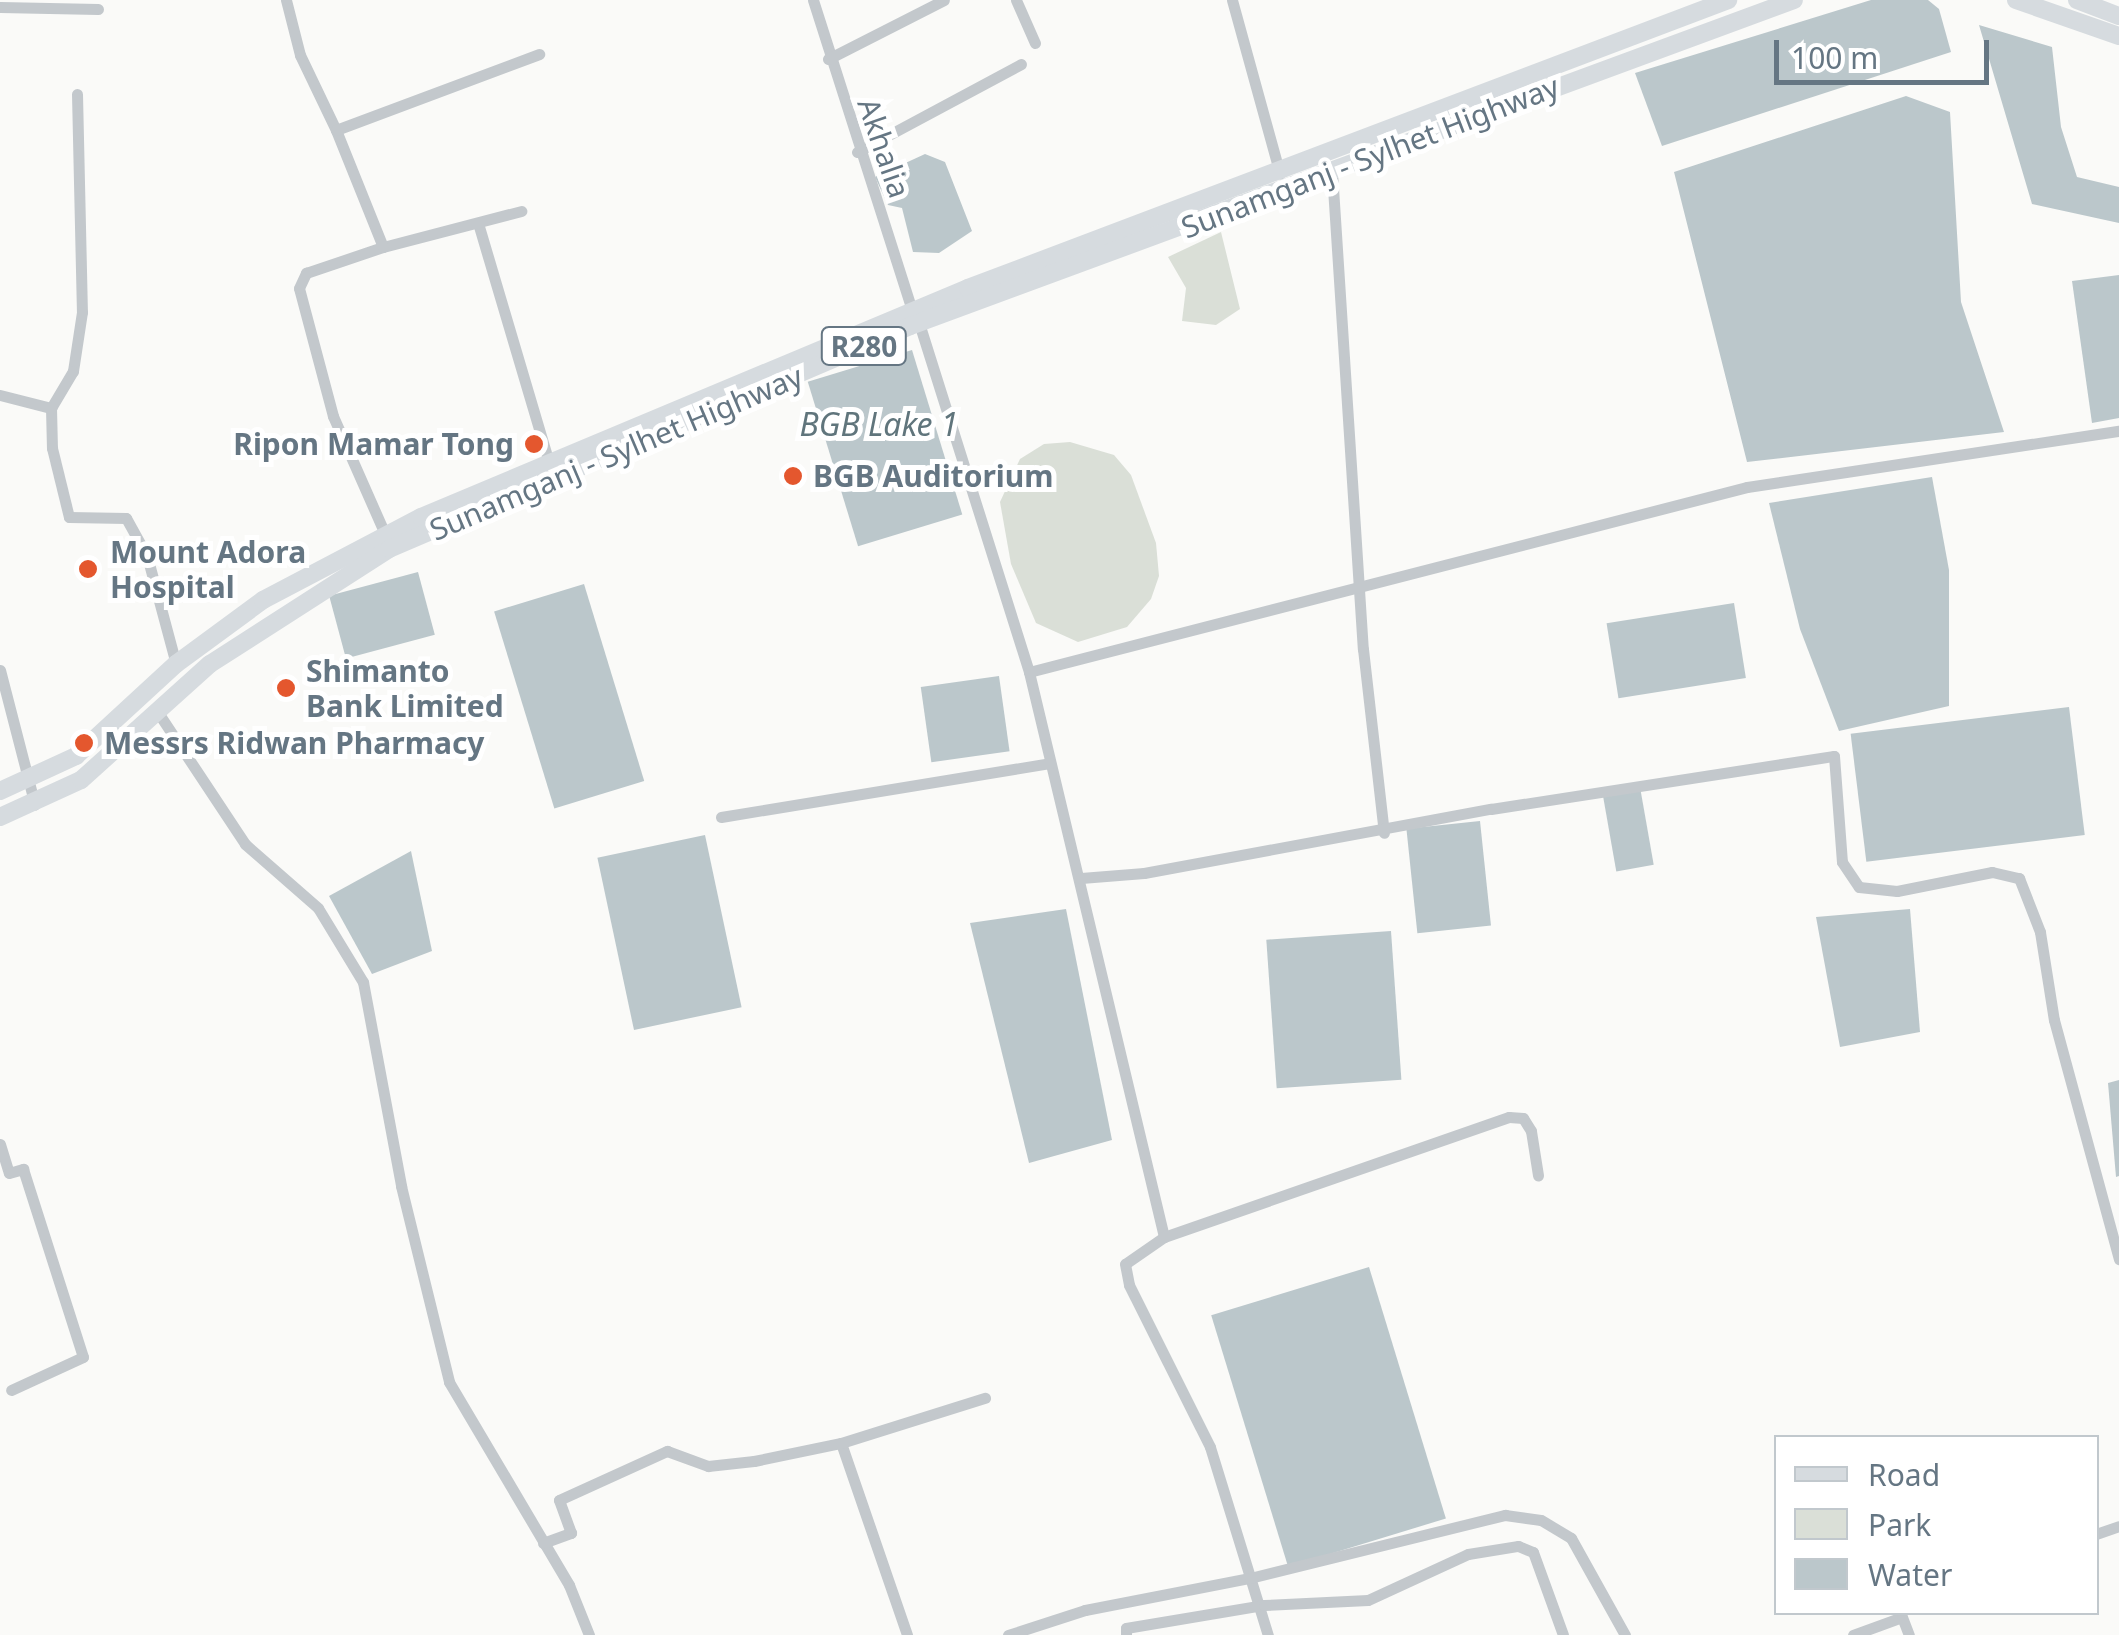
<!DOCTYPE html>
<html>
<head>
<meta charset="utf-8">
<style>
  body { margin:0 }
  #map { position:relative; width:2119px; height:1635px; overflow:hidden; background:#fafaf8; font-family:"Noto Sans",sans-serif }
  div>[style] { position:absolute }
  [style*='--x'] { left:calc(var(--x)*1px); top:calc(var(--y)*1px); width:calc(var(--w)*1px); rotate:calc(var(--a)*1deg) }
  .green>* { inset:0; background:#dadfd7 }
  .water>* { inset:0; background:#bbc7cb; transform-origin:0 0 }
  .street>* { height:11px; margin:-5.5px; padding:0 5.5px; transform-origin:5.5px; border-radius:5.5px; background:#c3c8cc }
  .primary>* { height:18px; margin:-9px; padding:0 9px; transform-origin:9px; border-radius:9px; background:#d6dbdf }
  .dots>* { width:28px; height:28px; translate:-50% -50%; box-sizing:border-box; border:5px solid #fff; border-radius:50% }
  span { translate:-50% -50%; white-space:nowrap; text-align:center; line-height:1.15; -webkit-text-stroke:10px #fff; paint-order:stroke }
  .shield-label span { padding:2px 8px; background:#fff; border:2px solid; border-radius:8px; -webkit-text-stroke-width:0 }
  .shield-label { font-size:28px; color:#657683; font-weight:700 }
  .street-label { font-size:30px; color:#657683 }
  .poi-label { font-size:30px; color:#657683; font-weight:700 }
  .right { translate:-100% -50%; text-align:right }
  .left { translate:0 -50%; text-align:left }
  .water-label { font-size:32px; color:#60757c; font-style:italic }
  .legend { position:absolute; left:1774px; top:1435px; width:325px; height:180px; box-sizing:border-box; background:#fff; border:2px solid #c1c8cd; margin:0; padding:12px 18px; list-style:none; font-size:30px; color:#657683 }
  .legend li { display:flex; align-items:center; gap:20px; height:50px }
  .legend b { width:50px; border:2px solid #c1c8cd }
  .scale { position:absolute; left:1774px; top:40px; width:215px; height:45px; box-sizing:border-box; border:5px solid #657683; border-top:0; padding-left:12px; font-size:30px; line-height:35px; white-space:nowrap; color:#657683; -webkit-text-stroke:8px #fff; paint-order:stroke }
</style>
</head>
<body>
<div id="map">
  <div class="green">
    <div style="clip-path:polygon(1221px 232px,1240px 309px,1216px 325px,1182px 321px,1186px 288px,1168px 257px)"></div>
    <div style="clip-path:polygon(1070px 442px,1114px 455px,1131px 475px,1156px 543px,1159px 576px,1151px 599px,1127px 627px,1078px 642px,1036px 623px,1011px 564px,1000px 502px,1020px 459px,1044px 444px)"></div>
  </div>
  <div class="water">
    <div style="clip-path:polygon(1871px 0,1928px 0,1939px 9px,1951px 52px,1662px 146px,1635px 73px)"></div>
    <div style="clip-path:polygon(1979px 25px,2052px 47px,2061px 127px,2077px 177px,2119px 187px,2119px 223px,2032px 204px)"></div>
    <div style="clip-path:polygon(1906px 96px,1950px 112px,1961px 302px,2004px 432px,1747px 462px,1674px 172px)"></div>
    <div style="clip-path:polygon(925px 154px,945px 162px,972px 231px,939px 253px,913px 252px,902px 208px,888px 205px,875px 177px)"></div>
    <div style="clip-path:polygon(2119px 275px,2119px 418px,2092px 423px,2072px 281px)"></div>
    <div style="left:912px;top:350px;width:172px;height:109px;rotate:73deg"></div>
    <div style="clip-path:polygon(1932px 477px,1949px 570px,1949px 706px,1839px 731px,1800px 629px,1769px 503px)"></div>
    <div style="left:418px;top:572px;width:65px;height:92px;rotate:75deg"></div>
    <div style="left:584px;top:584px;width:206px;height:94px;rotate:73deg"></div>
    <div style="left:1734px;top:603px;width:76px;height:129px;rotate:81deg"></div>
    <div style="left:999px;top:676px;width:76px;height:79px;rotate:82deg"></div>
    <div style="left:2069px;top:707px;width:129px;height:220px;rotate:83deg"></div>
    <div style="left:1640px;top:787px;width:79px;height:38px;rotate:80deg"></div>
    <div style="left:1480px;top:821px;width:105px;height:74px;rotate:84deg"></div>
    <div style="left:705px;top:835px;width:176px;height:110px;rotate:78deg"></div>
    <div style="clip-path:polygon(411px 851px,432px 951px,372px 974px,329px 896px)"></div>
    <div style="clip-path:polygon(1066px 909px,1112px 1140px,1029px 1163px,970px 923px)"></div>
    <div style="clip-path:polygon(1910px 909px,1920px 1032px,1840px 1047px,1816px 917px)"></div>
    <div style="left:1391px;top:931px;width:149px;height:125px;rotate:86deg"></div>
    <div style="clip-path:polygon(2119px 1080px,2119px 1176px,2116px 1177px,2108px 1083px)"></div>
    <div style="left:1369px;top:1267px;width:263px;height:165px;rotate:73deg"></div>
  </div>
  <div class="street">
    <div style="--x:286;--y:0;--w:57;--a:75.7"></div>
    <div style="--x:300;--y:55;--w:83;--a:64.4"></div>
    <div style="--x:813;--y:0;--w:326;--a:72.3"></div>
    <div style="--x:1016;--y:0;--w:47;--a:66.2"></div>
    <div style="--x:1232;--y:0;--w:180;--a:74.6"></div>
    <div style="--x:0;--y:7;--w:98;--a:1.2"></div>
    <div style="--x:828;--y:59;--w:130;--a:-27"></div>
    <div style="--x:77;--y:94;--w:218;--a:88.7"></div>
    <div style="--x:82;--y:312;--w:60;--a:98.7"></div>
    <div style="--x:73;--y:371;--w:43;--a:120.7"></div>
    <div style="--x:51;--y:408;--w:40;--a:88.6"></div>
    <div style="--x:52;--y:448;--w:71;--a:76.2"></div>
    <div style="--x:69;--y:517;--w:57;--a:1"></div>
    <div style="--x:126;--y:518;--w:43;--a:61.1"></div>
    <div style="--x:147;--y:556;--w:112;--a:75"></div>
    <div style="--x:857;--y:152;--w:186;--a:-28.2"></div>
    <div style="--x:1332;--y:172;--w:478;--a:86.3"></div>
    <div style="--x:1363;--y:649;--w:185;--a:83.5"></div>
    <div style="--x:478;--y:223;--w:249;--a:73.5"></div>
    <div style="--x:383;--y:247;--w:143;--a:-14.6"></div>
    <div style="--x:919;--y:323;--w:366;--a:72.5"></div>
    <div style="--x:1029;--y:672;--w:581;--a:76.56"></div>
    <div style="--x:1164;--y:1237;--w:47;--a:145.3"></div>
    <div style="--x:1125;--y:1264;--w:21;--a:79"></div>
    <div style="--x:1129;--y:1285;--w:181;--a:63.4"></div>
    <div style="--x:1210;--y:1447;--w:197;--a:72.9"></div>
    <div style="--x:0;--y:395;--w:53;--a:14.3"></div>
    <div style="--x:385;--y:534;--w:129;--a:-113.8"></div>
    <div style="--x:333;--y:416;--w:132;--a:-104.9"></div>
    <div style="--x:299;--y:288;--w:17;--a:-65"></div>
    <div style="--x:306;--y:273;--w:81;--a:-18.7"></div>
    <div style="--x:383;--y:247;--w:126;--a:-111.9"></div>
    <div style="--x:336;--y:130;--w:217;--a:-20.5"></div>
    <div style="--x:0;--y:670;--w:139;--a:75.5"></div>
    <div style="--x:1029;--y:672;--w:741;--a:-14.45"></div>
    <div style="--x:1747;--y:487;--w:376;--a:-8.6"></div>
    <div style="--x:159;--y:714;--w:156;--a:56.5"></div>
    <div style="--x:245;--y:844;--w:97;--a:41.2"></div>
    <div style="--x:318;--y:908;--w:87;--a:58.7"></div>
    <div style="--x:363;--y:982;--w:208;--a:79.4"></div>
    <div style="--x:401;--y:1186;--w:202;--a:76.2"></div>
    <div style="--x:449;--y:1382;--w:236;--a:59.4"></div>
    <div style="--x:569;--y:1585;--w:54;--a:68.2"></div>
    <div style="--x:721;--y:817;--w:333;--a:-9.3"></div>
    <div style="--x:1081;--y:878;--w:63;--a:-4.5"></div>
    <div style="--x:1144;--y:873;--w:353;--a:-10.5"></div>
    <div style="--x:1491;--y:809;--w:347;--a:-8.8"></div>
    <div style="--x:1834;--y:756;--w:106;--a:85.7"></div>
    <div style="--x:1842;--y:862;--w:30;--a:56"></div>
    <div style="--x:1859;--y:887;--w:38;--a:6"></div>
    <div style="--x:1897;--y:891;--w:97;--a:-11.3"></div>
    <div style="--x:1992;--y:872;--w:28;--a:13"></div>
    <div style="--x:2019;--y:878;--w:58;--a:68.7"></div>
    <div style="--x:2040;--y:932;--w:89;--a:81"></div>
    <div style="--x:2054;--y:1020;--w:248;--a:74.8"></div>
    <div style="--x:0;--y:1144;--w:30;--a:73"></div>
    <div style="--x:9;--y:1173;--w:15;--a:-16"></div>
    <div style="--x:23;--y:1169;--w:197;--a:72.3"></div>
    <div style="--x:83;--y:1357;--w:79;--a:155.4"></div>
    <div style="--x:1164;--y:1237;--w:365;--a:-19.2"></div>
    <div style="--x:1509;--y:1117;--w:14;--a:4"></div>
    <div style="--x:1523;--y:1118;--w:15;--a:58"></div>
    <div style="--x:1531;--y:1131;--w:45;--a:81"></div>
    <div style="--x:841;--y:1443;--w:203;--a:71"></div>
    <div style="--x:2096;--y:1534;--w:24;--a:-19"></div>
    <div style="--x:543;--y:1543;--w:30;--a:-20"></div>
    <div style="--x:571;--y:1533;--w:35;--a:-110"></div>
    <div style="--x:559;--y:1500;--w:119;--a:-24.4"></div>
    <div style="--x:667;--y:1451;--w:44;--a:20.1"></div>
    <div style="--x:708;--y:1466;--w:46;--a:-6.2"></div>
    <div style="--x:754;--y:1461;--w:89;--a:-11.7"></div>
    <div style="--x:841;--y:1443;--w:151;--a:-17.4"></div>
    <div style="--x:1008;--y:1635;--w:81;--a:-18"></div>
    <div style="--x:1085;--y:1610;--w:168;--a:-11"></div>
    <div style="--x:1250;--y:1578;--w:263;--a:-13.9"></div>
    <div style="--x:1505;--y:1515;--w:36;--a:8"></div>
    <div style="--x:1541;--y:1520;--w:35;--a:31"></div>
    <div style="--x:1571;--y:1538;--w:111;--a:60.9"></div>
    <div style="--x:1126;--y:1635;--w:7;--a:-90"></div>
    <div style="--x:1126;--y:1628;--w:140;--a:-9.5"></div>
    <div style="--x:1264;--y:1605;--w:104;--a:-2.8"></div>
    <div style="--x:1368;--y:1600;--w:110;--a:-24.7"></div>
    <div style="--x:1468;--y:1554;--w:51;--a:-9.1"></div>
    <div style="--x:1518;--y:1546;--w:16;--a:22"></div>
    <div style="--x:1533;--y:1552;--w:88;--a:70.1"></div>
    <div style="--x:1853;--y:1635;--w:52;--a:-20.2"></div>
    <div style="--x:1902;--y:1617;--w:19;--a:69"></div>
  </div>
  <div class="primary">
    <div style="--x:2016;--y:0;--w:109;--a:19.3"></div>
    <div style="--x:2077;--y:0;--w:45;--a:20.9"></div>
    <div style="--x:0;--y:791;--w:84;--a:-24.7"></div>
    <div style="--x:76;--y:756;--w:136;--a:-42.6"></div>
    <div style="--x:176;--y:664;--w:108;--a:-36.3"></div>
    <div style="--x:263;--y:600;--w:178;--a:-27.7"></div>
    <div style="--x:421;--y:517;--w:593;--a:-22.72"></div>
    <div style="--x:968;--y:288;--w:813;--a:-20.75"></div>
    <div style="--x:0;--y:817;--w:89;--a:-24.6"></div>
    <div style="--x:81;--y:780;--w:173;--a:-42"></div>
    <div style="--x:210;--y:664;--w:213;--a:-32.7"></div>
    <div style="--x:389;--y:549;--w:567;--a:-23.17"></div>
    <div style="--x:910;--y:326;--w:942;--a:-20.24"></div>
  </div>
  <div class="dots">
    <div style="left:534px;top:444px;background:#e4572e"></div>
    <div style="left:793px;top:476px;background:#e4572e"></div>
    <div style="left:88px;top:569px;background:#e4572e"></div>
    <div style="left:286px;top:688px;background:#e4572e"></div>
    <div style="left:84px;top:743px;background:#e4572e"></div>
  </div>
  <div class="shield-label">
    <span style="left:864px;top:346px">R280</span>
  </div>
  <div class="street-label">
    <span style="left:884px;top:148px;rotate:71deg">Akhalia</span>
    <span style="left:1370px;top:157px;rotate:-21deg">Sunamganj - Sylhet Highway</span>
    <span style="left:616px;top:453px;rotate:-23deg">Sunamganj - Sylhet Highway</span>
  </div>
  <div class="poi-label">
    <span class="right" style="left:514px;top:444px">Ripon Mamar Tong</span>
    <span class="left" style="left:813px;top:476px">BGB Auditorium</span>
    <span class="left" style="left:110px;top:569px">Mount Adora<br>Hospital</span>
    <span class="left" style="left:306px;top:688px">Shimanto<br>Bank Limited</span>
    <span class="left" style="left:104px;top:743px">Messrs Ridwan Pharmacy</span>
  </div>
  <div class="water-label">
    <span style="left:879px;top:424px">BGB Lake 1</span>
  </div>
  <ul class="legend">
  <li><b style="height:12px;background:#d6dbdf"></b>Road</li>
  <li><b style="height:28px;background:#dadfd7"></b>Park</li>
  <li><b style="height:28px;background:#bbc7cb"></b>Water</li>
  </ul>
  <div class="scale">100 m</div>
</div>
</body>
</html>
